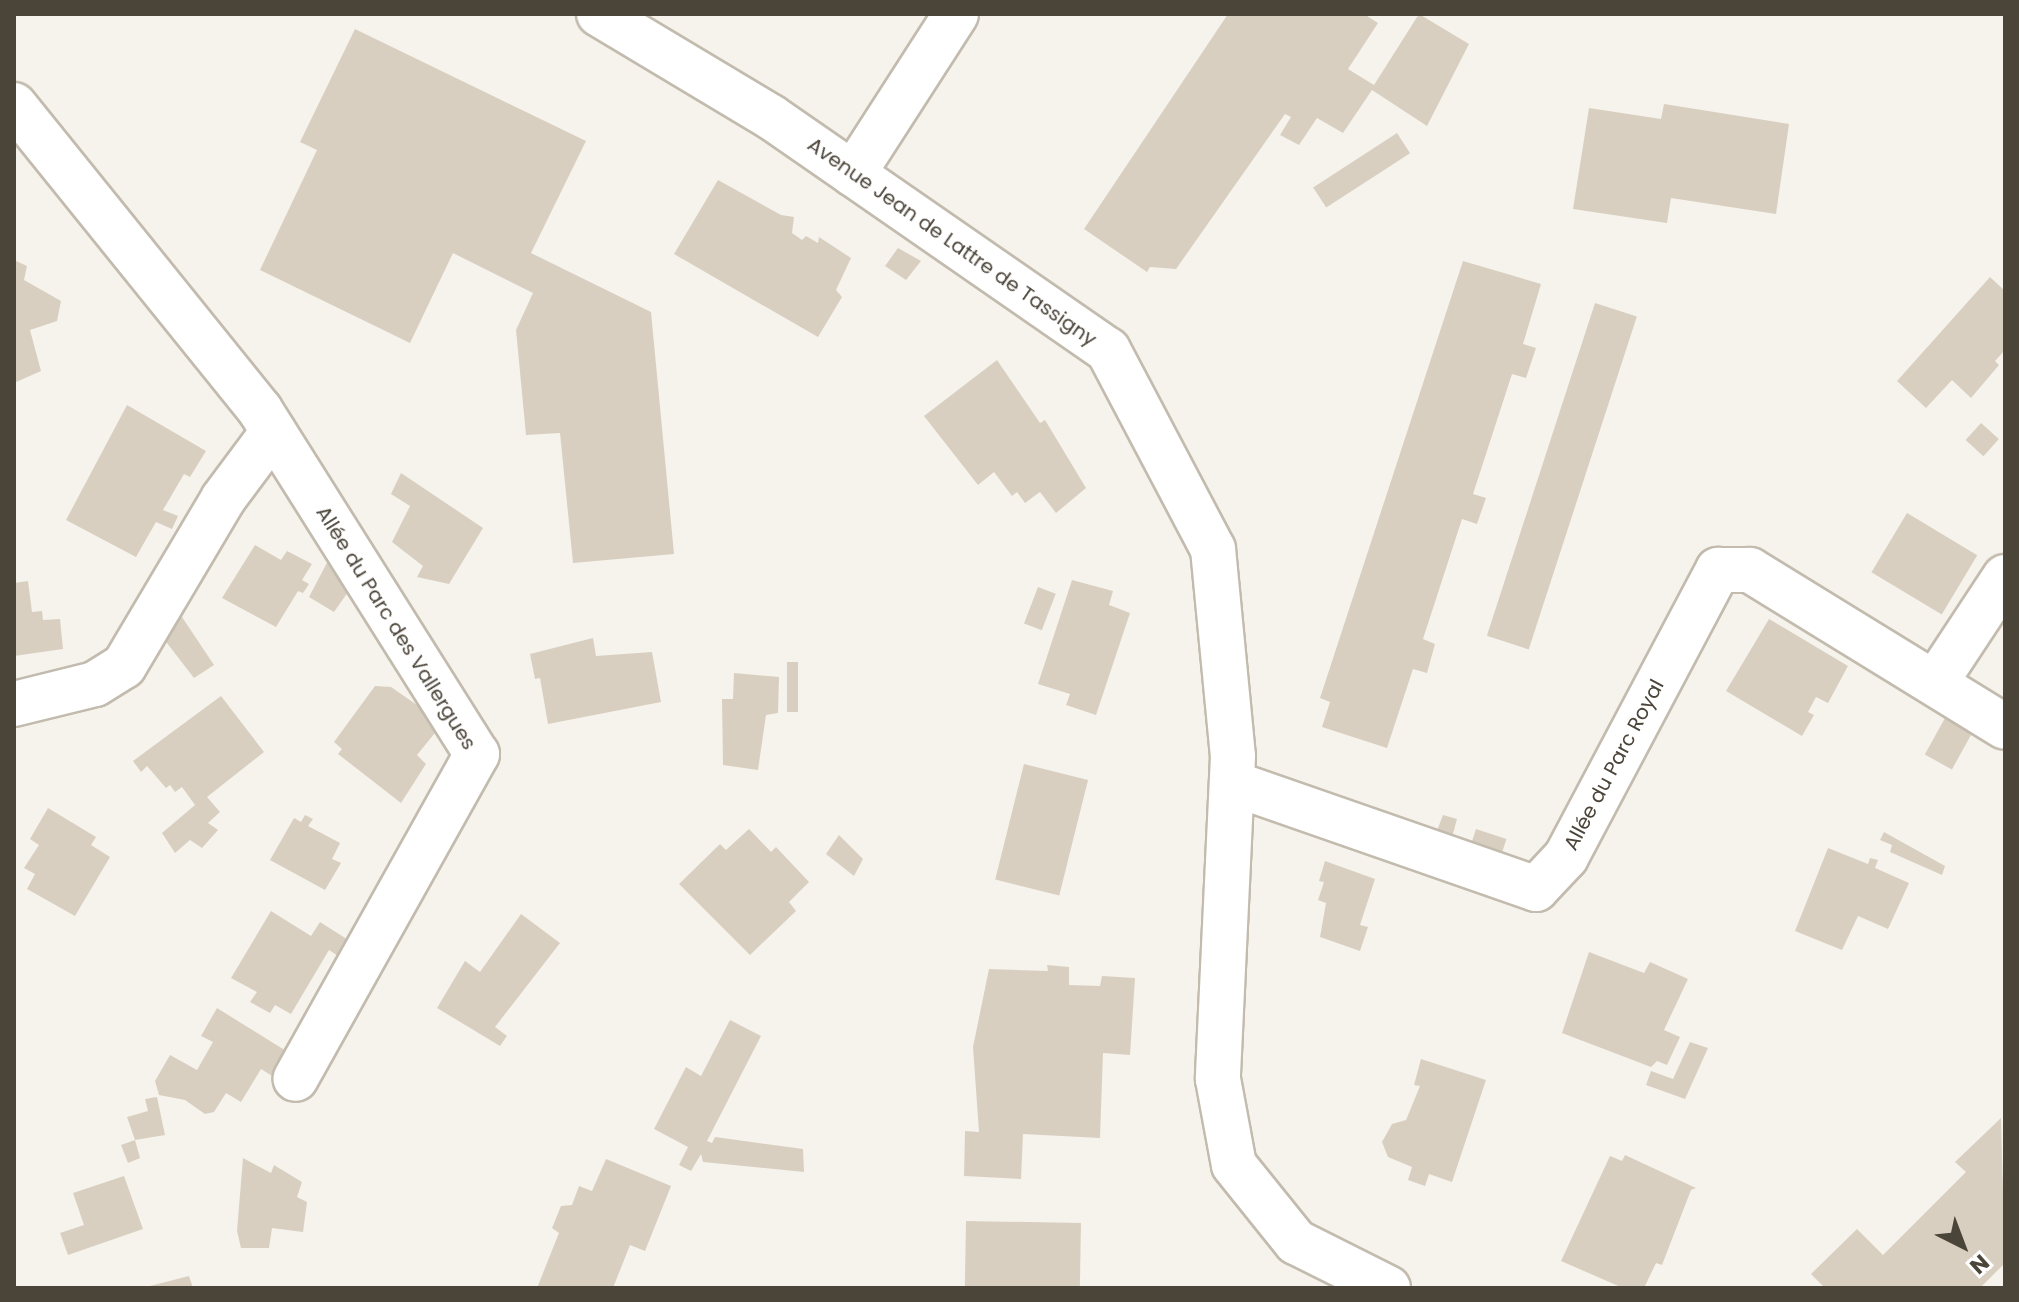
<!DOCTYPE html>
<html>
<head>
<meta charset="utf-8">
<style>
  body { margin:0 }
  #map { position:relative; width:2019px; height:1302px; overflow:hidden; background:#f6f3ec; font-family:Poppins,sans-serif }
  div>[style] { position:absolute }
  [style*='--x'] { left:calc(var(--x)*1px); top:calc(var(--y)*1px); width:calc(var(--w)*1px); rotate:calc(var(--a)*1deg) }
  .building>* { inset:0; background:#d8cfc1; transform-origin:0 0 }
  .roads { filter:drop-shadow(2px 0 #c2bbae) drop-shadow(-2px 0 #c2bbae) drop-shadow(0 2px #c2bbae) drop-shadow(0 -2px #c2bbae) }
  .street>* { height:44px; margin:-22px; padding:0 22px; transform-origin:22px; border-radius:22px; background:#fff }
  span { translate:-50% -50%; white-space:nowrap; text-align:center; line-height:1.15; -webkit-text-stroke:8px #fff; paint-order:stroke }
  .street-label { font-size:20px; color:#4b4439 }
  .frame { position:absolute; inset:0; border:16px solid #4b4439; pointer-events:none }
  .north { position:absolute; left:1923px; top:1206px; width:80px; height:80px; -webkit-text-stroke:6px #fff; paint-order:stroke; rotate:138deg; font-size:22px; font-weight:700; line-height:32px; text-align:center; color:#4b4439 }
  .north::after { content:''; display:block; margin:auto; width:28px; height:36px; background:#4b4439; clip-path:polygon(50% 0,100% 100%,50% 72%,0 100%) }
</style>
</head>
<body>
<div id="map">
  <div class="building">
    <div style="clip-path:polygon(1228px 14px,1364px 14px,1378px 23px,1348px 69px,1374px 85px,1419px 14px,1469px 44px,1427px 126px,1372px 90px,1343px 133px,1317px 118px,1299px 145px,1280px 135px,1291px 117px,1285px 114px,1176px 269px,1150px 267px,1147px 272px,1084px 229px)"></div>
    <div style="clip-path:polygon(355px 29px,586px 141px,531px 253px,651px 312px,674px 554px,573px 563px,560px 433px,526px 435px,516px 330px,533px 293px,453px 253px,410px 343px,260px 270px,317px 150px,300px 142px)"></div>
    <div style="clip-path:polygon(1664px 104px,1789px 124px,1776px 214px,1671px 198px,1667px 223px,1573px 209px,1589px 108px,1661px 119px)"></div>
    <div style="left:1397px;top:133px;width:24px;height:100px;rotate:57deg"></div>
    <div style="clip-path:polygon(718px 180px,781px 215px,794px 217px,792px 233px,802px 240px,806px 236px,818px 243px,819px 237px,851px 258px,836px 290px,842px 297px,818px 337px,674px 254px)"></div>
    <div style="clip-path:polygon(898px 248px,921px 261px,906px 280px,885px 266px)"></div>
    <div style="clip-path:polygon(14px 260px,27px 266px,24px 280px,61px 301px,57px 321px,30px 330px,41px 371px,14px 383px)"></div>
    <div style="clip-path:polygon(1463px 261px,1541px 284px,1523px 344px,1536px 348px,1526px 378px,1512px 374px,1473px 494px,1486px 498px,1477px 524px,1462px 519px,1423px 639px,1435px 644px,1427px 673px,1413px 669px,1387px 748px,1322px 727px,1330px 702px,1320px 698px)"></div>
    <div style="clip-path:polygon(1990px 277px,2005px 291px,2005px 350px,1995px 361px,1999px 365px,1971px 398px,1952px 380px,1926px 408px,1897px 381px)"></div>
    <div style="left:1595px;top:303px;width:44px;height:350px;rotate:18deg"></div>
    <div style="clip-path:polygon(997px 360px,1040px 423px,1045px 420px,1086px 488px,1056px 513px,1040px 492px,1025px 503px,1017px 492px,1012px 496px,994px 472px,978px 485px,924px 416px)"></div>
    <div style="clip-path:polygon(127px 405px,206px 451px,190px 477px,184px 474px,163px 510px,178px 516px,172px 529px,156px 522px,136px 557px,66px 520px)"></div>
    <div style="left:1981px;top:423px;width:24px;height:23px;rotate:42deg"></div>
    <div style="clip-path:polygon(401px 473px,483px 528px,449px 584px,417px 577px,423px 566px,392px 542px,410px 506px,391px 494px)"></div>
    <div style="left:1907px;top:513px;width:82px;height:69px;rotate:31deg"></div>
    <div style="clip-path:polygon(255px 545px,281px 560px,287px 551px,312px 564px,302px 580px,309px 584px,303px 593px,298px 591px,276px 627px,222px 598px)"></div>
    <div style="clip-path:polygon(330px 557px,353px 585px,334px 612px,309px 597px)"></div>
    <div style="clip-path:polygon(1072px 580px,1113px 591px,1109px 605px,1130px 613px,1096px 715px,1066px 705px,1070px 694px,1038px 684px)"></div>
    <div style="clip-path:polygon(28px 581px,32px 612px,42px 611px,43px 620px,60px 619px,63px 649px,14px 656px,14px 583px)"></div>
    <div style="left:1038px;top:587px;width:19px;height:39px;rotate:21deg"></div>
    <div style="clip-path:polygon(178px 611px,214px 665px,194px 678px,160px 634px)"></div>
    <div style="clip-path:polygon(1769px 619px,1848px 666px,1828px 703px,1816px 697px,1808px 712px,1814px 715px,1802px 736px,1726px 691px)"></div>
    <div style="clip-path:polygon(593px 638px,596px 656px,652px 652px,661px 702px,548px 724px,540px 678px,535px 679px,530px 654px)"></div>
    <div style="left:798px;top:662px;width:50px;height:11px;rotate:90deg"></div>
    <div style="clip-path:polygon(734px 673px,779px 677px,778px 713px,766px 715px,758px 770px,723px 765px,722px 699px,733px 699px)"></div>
    <div style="clip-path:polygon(375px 686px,391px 687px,443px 723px,417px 755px,426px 764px,401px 803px,338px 754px,342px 749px,334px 742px)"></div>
    <div style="clip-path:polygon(221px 696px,264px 752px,207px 797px,220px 812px,208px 823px,218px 830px,202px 848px,190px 840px,175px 853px,162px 833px,195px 805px,182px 787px,175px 792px,170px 785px,166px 788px,147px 766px,141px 772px,133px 761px)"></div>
    <div style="left:1950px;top:709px;width:31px;height:52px;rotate:29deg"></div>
    <div style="left:1024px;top:764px;width:66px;height:119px;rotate:14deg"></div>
    <div style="clip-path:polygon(48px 808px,96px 837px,91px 845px,110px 857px,75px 916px,27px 889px,35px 874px,24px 868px,39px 845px,30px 839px)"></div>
    <div style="clip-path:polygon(305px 815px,313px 819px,308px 826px,340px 843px,332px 859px,341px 863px,325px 890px,270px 860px,294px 818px,301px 822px)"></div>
    <div style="clip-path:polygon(1443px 815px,1457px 819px,1451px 841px,1435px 836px)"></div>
    <div style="clip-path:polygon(749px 829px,771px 852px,776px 847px,809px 882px,789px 902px,796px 911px,750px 955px,679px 884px,720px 844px,726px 850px)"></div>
    <div style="left:1476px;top:829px;width:32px;height:20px;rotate:18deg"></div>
    <div style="clip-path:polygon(1884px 832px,1945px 866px,1942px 875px,1890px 852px,1892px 845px,1880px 840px)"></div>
    <div style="clip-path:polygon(839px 835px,863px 859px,854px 876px,826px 854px)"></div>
    <div style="clip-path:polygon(1828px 848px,1868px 864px,1870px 858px,1878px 860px,1875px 868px,1909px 883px,1888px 929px,1858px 916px,1842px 950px,1795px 931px)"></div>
    <div style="clip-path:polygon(1325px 861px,1375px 879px,1360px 925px,1368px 927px,1360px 951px,1320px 937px,1326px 903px,1318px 900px,1324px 882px,1319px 881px)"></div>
    <div style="clip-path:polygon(271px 911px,311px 936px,320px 922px,353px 943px,344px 960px,329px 950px,291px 1014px,275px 1005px,270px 1013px,250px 1002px,257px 992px,231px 978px)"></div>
    <div style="clip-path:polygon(521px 914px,560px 943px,495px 1027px,507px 1036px,500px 1046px,437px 1008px,465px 961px,480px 972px)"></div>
    <div style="clip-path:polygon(1589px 952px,1644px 973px,1650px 962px,1688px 979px,1664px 1030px,1680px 1037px,1667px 1065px,1657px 1061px,1651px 1067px,1562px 1033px)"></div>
    <div style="clip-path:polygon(1047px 965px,1069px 967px,1069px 985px,1100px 986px,1102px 976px,1135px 978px,1130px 1055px,1103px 1053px,1100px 1138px,1023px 1134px,1021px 1179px,964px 1176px,965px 1131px,979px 1132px,973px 1047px,989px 969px,1048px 971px)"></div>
    <div style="clip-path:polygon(217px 1008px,291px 1054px,277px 1079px,261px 1069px,241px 1102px,226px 1093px,214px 1112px,205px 1114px,185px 1100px,159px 1095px,155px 1081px,170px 1055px,197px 1070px,213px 1042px,201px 1036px)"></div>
    <div style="clip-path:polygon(730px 1020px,761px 1036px,707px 1141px,712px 1143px,715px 1137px,803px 1149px,804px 1172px,703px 1162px,701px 1154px,691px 1171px,679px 1165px,688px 1147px,654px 1129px,686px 1067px,701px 1076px)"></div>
    <div style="clip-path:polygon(1690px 1042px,1708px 1048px,1685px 1099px,1646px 1085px,1651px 1071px,1673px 1079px)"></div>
    <div style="clip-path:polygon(1421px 1059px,1486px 1080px,1452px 1182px,1429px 1174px,1425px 1186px,1408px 1180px,1412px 1167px,1388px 1157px,1382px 1142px,1392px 1124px,1406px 1120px,1420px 1086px,1414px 1085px)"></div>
    <div style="clip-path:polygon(157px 1097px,165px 1135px,135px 1140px,127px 1117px,148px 1111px,145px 1099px)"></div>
    <div style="clip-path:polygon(2001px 1118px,2005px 1263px,1980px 1288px,1825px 1288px,1811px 1274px,1857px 1229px,1883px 1255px,1966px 1172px,1955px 1162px)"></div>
    <div style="clip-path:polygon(135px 1140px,140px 1158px,128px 1163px,121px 1145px)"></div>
    <div style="clip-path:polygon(1625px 1155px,1696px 1188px,1691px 1190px,1662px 1265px,1656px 1263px,1644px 1288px,1623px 1288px,1561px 1261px,1610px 1156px,1622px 1161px)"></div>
    <div style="clip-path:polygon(243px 1158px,271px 1173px,274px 1165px,302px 1182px,297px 1197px,307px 1202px,303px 1232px,272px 1228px,269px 1248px,241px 1248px,237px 1231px)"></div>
    <div style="clip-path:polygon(606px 1159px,671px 1186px,645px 1251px,630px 1245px,613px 1288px,537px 1288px,559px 1233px,552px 1228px,561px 1206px,572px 1205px,579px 1186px,592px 1191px)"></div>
    <div style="clip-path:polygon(124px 1176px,143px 1229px,68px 1255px,60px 1233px,84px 1225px,73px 1193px)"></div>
    <div style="left:966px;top:1221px;width:115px;height:67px;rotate:1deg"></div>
    <div style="clip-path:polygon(189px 1276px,193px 1288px,146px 1288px,146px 1287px)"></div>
  </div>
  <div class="roads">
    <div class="street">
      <div style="--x:599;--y:14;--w:200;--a:30.9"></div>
      <div style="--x:771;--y:117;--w:410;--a:34.7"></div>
      <div style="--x:1108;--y:350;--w:225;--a:62.2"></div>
      <div style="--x:1213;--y:549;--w:208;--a:84.5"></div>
      <div style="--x:1233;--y:756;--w:323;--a:92.7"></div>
      <div style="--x:1218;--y:1079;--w:87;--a:79.5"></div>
      <div style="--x:1234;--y:1165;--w:99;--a:51.2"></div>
      <div style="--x:1296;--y:1242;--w:103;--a:26.6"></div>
      <div style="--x:14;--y:105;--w:392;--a:51.1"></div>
      <div style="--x:260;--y:410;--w:407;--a:57.8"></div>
      <div style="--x:477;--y:754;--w:372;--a:119.2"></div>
      <div style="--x:853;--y:174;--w:190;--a:-57.2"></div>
      <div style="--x:1935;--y:683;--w:127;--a:-56.6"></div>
      <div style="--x:14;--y:704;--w:83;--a:-13.9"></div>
      <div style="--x:95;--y:684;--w:34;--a:-32"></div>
      <div style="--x:124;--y:666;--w:194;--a:-59.3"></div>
      <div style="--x:223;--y:499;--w:84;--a:-53.3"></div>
      <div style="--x:1232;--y:783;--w:322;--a:19.2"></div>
      <div style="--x:1536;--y:889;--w:44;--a:-46.8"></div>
      <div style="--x:1566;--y:857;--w:325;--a:-62.1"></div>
      <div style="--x:1718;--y:570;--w:32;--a:0"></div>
      <div style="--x:1750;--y:570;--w:299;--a:31.6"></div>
    </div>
  </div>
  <div class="street-label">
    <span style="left:952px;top:242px;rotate:35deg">Avenue Jean de Lattre de Tassigny</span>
    <span style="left:396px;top:628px;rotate:58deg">Allée du Parc des Vallergues</span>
    <span style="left:1614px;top:765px;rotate:-62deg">Allée du Parc Royal</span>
  </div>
  <div class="frame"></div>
  <div class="north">N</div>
</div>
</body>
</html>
